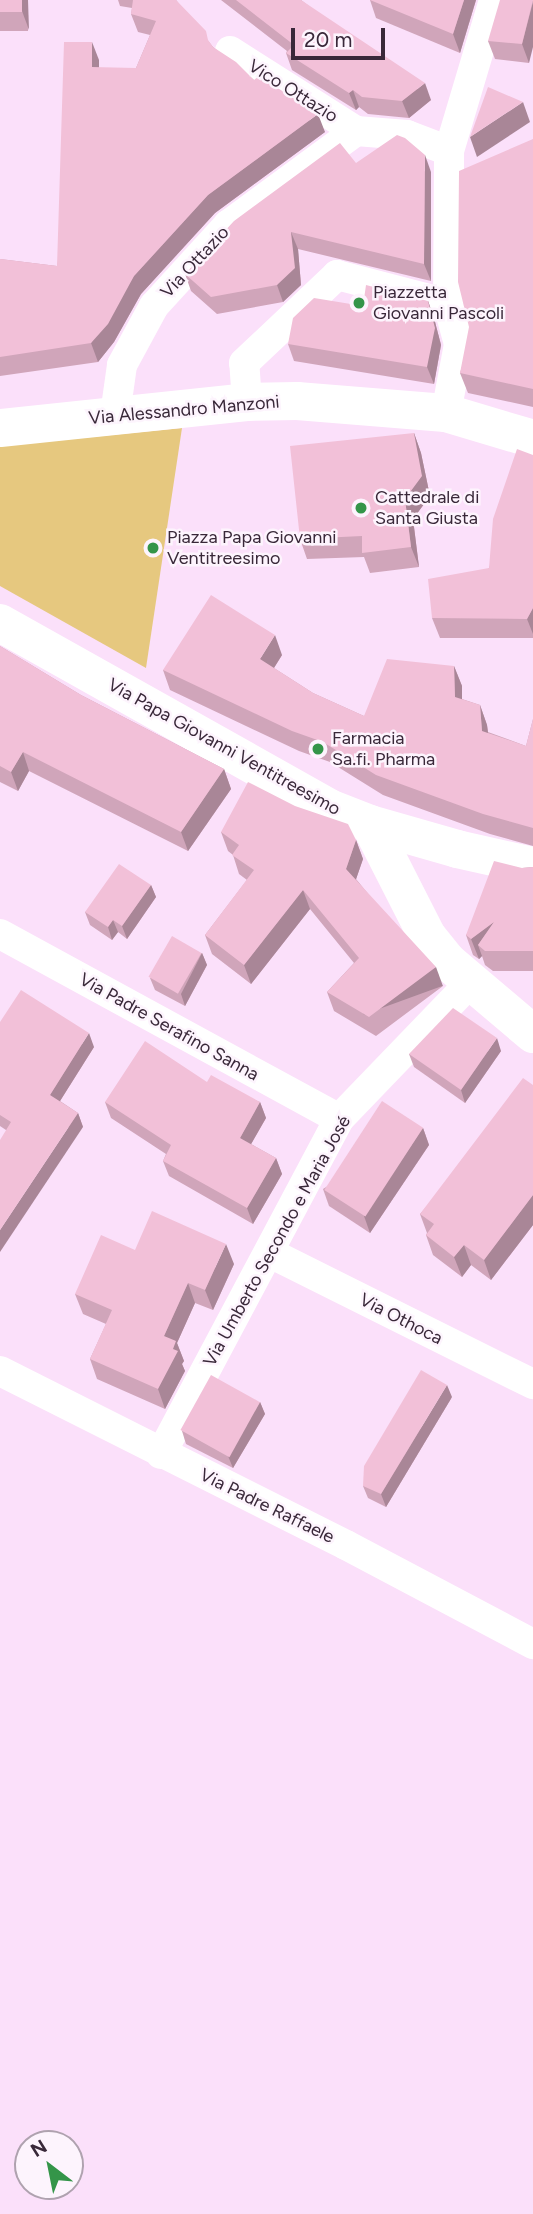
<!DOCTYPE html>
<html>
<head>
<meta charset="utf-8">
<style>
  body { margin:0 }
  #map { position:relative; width:533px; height:2214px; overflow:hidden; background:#fbe0fa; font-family:Figtree,sans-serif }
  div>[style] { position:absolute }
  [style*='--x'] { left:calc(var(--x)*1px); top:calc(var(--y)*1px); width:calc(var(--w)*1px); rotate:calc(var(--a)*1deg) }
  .green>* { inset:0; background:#e6c87f }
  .street>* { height:30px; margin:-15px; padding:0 15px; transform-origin:15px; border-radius:15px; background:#fff }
  .secondary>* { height:38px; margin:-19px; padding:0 19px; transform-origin:19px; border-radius:19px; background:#fff }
  .wall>* { inset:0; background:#d0a5ba; transform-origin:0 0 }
  .shaded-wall>* { inset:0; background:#a98697; transform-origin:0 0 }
  .building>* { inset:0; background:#f2c0d8; transform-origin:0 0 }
  .dots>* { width:19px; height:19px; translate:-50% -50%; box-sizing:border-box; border:4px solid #fdf4fd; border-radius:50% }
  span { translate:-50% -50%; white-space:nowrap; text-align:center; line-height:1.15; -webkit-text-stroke:5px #fdf4fd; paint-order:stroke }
  .street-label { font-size:18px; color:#392839 }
  .poi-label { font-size:18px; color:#392839 }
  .left { translate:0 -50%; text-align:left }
  .north { position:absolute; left:14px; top:2130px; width:70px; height:70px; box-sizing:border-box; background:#fdf4fd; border:2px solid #afa2af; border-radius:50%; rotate:328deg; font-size:19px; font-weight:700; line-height:28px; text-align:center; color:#392839 }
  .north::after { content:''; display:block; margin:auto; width:24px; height:32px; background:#349549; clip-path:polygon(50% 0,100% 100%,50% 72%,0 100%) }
  .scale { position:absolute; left:291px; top:28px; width:94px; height:32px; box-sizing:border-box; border:4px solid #392839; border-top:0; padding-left:9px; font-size:21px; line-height:24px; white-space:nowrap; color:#392839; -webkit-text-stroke:5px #fdf4fd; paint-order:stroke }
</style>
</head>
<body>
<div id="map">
  <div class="green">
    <div style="clip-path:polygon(182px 428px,146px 668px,0 586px,0 446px)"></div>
  </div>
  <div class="street">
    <div style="--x:230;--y:51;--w:149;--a:32.4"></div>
    <div style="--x:247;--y:402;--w:39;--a:-94"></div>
    <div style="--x:244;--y:363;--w:128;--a:-43.4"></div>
    <div style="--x:337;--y:275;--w:115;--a:14.6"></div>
    <div style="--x:446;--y:413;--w:70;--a:-79.3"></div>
    <div style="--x:459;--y:344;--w:41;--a:-105.4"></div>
    <div style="--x:448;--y:304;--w:153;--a:-89.6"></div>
    <div style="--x:449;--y:151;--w:158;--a:-73.4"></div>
    <div style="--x:115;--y:415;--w:50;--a:-82"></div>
    <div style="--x:122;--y:365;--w:67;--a:-61.5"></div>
    <div style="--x:154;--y:306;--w:110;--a:-47.6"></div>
    <div style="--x:228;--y:225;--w:159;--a:-36.3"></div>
    <div style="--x:356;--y:131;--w:51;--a:4.5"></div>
    <div style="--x:407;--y:135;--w:45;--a:20.9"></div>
    <div style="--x:0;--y:934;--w:386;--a:28.6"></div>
    <div style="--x:270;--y:1253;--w:294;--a:26.5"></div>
    <div style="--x:0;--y:1371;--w:387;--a:26.7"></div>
    <div style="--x:346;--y:1545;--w:212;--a:27.9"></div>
    <div style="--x:161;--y:1454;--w:379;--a:-62"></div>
    <div style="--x:339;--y:1119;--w:190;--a:-46.1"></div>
  </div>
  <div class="secondary">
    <div style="--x:0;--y:428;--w:248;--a:-6"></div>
    <div style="--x:247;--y:402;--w:50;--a:-1.1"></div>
    <div style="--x:297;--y:401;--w:149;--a:4.6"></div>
    <div style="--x:446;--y:413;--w:91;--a:16.6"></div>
    <div style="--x:0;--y:623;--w:377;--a:29.3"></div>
    <div style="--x:329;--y:808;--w:44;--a:21.3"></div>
    <div style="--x:370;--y:824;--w:91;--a:16"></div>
    <div style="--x:457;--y:849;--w:78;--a:12.6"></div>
    <div style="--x:370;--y:824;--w:126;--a:63"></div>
    <div style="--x:427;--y:936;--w:32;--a:51"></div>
    <div style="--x:447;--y:961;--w:113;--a:40.3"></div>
  </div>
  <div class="wall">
    <div style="left:0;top:0;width:28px;height:31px"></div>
    <div style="clip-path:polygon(118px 0,176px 0,213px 47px,254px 80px,325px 132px,215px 213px,141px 294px,114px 342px,98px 362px,0 376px,0 259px,57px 266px,99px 60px,99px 68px,136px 68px,150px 35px,138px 32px,131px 14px,132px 8px,120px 6px)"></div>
    <div style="clip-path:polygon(221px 0,301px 0,431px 100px,409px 118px,368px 114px,359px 107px,356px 110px,292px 70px,286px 53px,287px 51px)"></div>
    <div style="clip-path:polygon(370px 0,476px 0,460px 53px,376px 18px)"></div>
    <div style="clip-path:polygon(533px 0,529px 63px,495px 59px,488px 41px)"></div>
    <div style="clip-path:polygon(533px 139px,533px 407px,468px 393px,460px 373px)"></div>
    <div style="clip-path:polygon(356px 163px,431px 172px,431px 281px,298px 249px,301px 285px,283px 302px,217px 314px,191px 291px,185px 274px)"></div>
    <div style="clip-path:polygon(428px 301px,434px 318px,441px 345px,434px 384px,294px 361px,288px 344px,363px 306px)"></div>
    <div style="clip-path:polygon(414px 433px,421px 453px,430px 496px,413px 519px,419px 567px,370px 573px,364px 557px,307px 559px,300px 539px)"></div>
    <div style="clip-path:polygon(533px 455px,533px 638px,440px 638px,432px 618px,489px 568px)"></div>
    <div style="clip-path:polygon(0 646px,81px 695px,224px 769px,231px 789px,188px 851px,29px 771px,18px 791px,0 782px)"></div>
    <div style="clip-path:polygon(282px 655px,274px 668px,313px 693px,364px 716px,454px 666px,462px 686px,462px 699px,480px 705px,487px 725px,488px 732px,526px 746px,533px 719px,533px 846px,490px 834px,383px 795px,330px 762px,299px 751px,170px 690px,163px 670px)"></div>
    <div style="clip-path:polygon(221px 832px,356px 840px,363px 859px,356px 879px,443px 986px,376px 1036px,334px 1011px,327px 992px,354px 963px,310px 909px,251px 984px,212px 954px,205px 935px,247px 880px,239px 874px,233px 855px,228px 851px)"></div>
    <div style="clip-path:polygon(533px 867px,533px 971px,493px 971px,485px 965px,482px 956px,479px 959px,473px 955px,466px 935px,522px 868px)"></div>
    <div style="clip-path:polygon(151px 885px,156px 897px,127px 939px,118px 932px,112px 940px,90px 925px,85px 912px)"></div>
    <div style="clip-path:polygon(202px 953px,207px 965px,185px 1006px,155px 990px,150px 978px)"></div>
    <div style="clip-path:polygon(0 1022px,94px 1047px,60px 1101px,78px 1113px,83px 1127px,6px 1130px,0 1126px)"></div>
    <div style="clip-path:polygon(501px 1051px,465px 1103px,414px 1067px,409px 1054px)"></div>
    <div style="clip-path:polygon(207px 1082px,260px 1102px,266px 1118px,251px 1144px,276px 1158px,282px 1174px,253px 1224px,169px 1176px,163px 1161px,166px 1154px,111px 1118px,105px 1102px)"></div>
    <div style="clip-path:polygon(533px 1085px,533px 1225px,491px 1280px,471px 1265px,462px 1277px,433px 1255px,426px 1235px,427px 1233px,420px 1214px)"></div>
    <div style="clip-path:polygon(423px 1128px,429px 1145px,370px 1233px,329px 1206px,323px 1189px)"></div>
    <div style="clip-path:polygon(234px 1264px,213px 1310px,195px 1303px,177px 1343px,184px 1361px,182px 1364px,185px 1371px,165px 1409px,97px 1379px,90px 1359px,106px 1324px,83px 1314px,75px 1294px)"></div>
    <div style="clip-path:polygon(452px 1397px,386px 1507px,368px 1498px,363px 1486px)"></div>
    <div style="clip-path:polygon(260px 1402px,265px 1414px,233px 1468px,186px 1444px,182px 1431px)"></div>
  </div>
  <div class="shaded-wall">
    <div style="clip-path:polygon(22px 0,28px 0,29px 30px,22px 11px)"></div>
    <div style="clip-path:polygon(464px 0,476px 0,460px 53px,453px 34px)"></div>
    <div style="clip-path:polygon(533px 2px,533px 47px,529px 63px,522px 44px)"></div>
    <div style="clip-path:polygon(92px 42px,99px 60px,99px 86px,92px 67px)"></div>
    <div style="clip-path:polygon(425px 83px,431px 100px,409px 118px,402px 101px)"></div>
    <div style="clip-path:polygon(353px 90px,359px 107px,356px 110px,349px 93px)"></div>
    <div style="clip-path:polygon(523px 102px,530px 122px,477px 157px,470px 137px)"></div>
    <div style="clip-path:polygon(318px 114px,325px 132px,215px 213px,141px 294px,114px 342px,98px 362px,91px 343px,134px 276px,208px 195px)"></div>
    <div style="clip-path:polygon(425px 155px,431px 172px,431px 281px,424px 264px)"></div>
    <div style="clip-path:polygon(291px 232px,298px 249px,301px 285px,283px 302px,277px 285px)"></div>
    <div style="clip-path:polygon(428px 301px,434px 318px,441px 345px,434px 384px,427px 367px)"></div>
    <div style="clip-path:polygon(414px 433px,421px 453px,430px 496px,413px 519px,419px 567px,411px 547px,405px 499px)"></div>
    <div style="clip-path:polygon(533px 608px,533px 634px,527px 619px)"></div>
    <div style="clip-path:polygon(275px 635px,282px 655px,267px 679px,260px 659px)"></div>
    <div style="clip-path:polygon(454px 666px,462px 686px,462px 717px,455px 697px)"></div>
    <div style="clip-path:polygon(480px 705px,487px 725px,490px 750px,482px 731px)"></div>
    <div style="clip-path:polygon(23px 752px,29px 771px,18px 791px,11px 772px)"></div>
    <div style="clip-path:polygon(224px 769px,231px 789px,188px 851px,181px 832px)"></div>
    <div style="clip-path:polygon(356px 840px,363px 859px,353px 888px,346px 869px)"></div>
    <div style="clip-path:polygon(151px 885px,156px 897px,127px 939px,122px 926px)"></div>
    <div style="clip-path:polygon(303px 890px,310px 909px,251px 984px,244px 965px)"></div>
    <div style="clip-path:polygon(113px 920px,118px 932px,112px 940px,108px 927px)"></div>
    <div style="clip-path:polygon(494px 922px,478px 945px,482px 956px,479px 959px,471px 939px)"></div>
    <div style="clip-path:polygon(202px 953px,207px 965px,185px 1006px,181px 994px)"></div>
    <div style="left:436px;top:967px;width:20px;height:84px;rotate:70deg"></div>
    <div style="clip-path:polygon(89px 1033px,94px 1047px,55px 1109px,50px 1095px)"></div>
    <div style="clip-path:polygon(497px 1038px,501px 1051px,465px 1103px,461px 1090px)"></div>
    <div style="clip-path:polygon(260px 1102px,266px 1118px,246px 1153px,240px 1138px)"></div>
    <div style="clip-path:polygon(78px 1113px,83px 1127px,0 1252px,0 1230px)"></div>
    <div style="clip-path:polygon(423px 1128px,429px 1145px,370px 1233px,364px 1216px)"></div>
    <div style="clip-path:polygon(276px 1158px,282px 1174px,253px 1224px,247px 1208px)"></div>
    <div style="clip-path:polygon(533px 1195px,533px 1225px,491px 1280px,484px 1260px)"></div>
    <div style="clip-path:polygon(226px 1244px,234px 1264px,213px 1310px,205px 1290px)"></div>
    <div style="clip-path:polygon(464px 1245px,471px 1265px,462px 1277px,454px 1257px)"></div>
    <div style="clip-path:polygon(188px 1283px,195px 1303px,177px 1343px,184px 1361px,182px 1364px,185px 1371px,165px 1409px,158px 1389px,164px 1336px)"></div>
    <div style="clip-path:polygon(447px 1385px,452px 1397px,386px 1507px,381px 1494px)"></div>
    <div style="clip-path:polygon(260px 1402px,265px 1414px,233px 1468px,228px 1456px)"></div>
  </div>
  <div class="building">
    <div style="left:0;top:0;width:22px;height:12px"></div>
    <div style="clip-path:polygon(133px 0,176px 0,206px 31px,208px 40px,213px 47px,236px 62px,254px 80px,259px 76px,318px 114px,208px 195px,134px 276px,108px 324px,91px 343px,0 357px,0 259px,57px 266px,64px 42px,92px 42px,92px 67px,136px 68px,156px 21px,131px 14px)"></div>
    <div style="clip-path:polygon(236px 0,301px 0,425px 83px,402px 101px,362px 97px,353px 90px,349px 93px,286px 53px,294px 45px)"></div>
    <div style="clip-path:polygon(370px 0,464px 0,453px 34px)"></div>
    <div style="clip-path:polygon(500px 0,533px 0,522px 44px,488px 41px)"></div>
    <div style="clip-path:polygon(488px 87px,523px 102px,470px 137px)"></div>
    <div style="clip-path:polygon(397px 135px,405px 138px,425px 155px,424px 264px,291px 232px,295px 268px,277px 285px,211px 297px,185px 274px,234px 221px,340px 143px,356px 163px)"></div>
    <div style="clip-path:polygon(533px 139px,533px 389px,460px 373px,469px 327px,458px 282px,459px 171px)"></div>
    <div style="clip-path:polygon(366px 285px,428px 301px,435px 328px,427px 367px,288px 344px,293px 318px,314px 298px,363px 306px)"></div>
    <div style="clip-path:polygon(414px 433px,422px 476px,405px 499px,411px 547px,362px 553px,362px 536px,300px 539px,290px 446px)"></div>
    <div style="clip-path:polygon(517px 449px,533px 455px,533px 608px,527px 619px,432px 618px,428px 579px,489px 568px,493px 519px)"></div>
    <div style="clip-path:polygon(211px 595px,275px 635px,260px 659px,313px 693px,364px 716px,387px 659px,454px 666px,455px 697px,480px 705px,482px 731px,526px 746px,533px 719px,533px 828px,483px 814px,376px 775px,323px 742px,292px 731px,163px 670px)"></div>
    <div style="clip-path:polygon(0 646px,81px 695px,224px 769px,181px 832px,23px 752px,11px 772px,0 766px)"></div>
    <div style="clip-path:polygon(248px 782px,295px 806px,348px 824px,356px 840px,346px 869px,436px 967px,369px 1017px,327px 992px,359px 958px,303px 890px,244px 965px,205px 935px,254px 870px,232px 855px,239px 845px,221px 832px)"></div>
    <div style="clip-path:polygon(494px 861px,522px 868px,533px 867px,533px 951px,485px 951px,478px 945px,494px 922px,471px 939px,466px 935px)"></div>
    <div style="clip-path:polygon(119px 864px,151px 885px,122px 926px,113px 920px,108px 927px,85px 912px)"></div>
    <div style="left:172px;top:936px;width:34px;height:47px;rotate:30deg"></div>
    <div style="clip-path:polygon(21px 990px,89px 1033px,50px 1095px,78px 1113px,0 1230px,0 1140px,11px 1122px,0 1115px,0 1022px)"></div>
    <div style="clip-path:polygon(453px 1008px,497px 1038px,461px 1090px,409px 1054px)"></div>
    <div style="clip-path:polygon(145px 1041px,207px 1082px,211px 1075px,260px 1102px,240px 1138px,276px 1158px,247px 1208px,163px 1161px,171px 1145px,105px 1102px)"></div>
    <div style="clip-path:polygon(523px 1078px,533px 1085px,533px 1195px,484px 1260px,464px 1245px,454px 1257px,426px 1235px,434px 1224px,420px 1214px)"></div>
    <div style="left:382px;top:1101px;width:49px;height:106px;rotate:33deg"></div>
    <div style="clip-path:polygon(152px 1211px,226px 1244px,205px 1290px,188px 1283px,164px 1336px,176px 1341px,173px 1349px,178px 1351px,158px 1389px,90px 1359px,112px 1310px,75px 1294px,101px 1235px,135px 1250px)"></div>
    <div style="clip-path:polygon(421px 1370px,447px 1385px,381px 1494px,363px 1486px,364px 1466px)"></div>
    <div style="left:211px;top:1375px;width:56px;height:63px;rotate:29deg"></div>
  </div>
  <div class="dots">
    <div style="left:359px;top:303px;background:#349549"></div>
    <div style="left:361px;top:508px;background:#349549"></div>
    <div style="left:153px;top:548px;background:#349549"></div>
    <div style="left:318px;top:749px;background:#349549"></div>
  </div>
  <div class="street-label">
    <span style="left:293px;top:91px;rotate:32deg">Vico Ottazio</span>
    <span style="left:195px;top:262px;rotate:-47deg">Via Ottazio</span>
    <span style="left:184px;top:410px;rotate:-5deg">Via Alessandro Manzoni</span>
    <span style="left:224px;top:747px;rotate:29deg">Via Papa Giovanni Ventitreesimo</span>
    <span style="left:169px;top:1027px;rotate:29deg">Via Padre Serafino Sanna</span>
    <span style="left:277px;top:1241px;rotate:-61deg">Via Umberto Secondo e Maria José</span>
    <span style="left:401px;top:1319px;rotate:27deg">Via Othoca</span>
    <span style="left:267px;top:1506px;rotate:26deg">Via Padre Raffaele</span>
  </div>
  <div class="poi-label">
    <span class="left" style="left:373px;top:303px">Piazzetta<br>Giovanni Pascoli</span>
    <span class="left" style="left:375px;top:508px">Cattedrale di<br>Santa Giusta</span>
    <span class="left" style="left:167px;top:548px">Piazza Papa Giovanni<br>Ventitreesimo</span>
    <span class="left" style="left:332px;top:749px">Farmacia<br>Sa.fi. Pharma</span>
  </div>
  <div class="north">N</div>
  <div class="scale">20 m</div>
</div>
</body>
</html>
